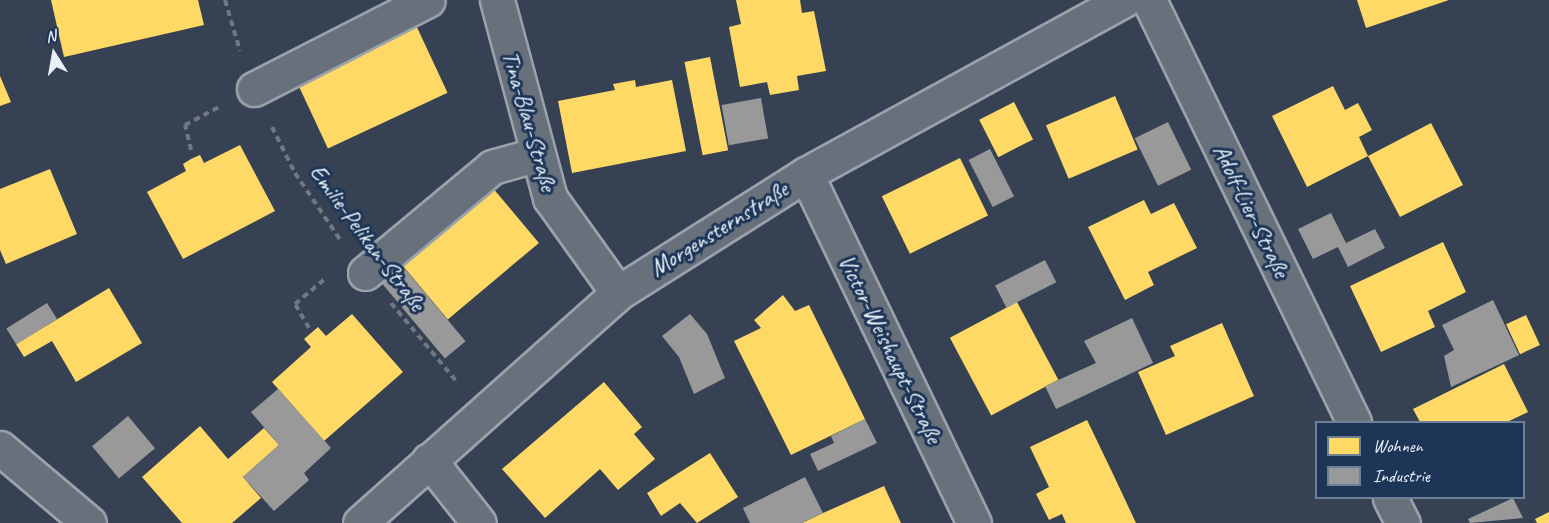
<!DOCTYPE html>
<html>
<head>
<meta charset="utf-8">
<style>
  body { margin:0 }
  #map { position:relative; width:1549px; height:523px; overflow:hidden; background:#364254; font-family:Caveat,sans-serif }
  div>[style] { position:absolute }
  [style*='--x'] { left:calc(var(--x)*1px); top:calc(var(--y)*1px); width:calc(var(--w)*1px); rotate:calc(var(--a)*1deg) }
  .homes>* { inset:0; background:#ffd966; transform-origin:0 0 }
  .industry>* { inset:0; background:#999; transform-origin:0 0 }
  .path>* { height:4px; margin-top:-2px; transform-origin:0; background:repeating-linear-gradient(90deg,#717882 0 6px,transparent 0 10.5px) }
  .roads { filter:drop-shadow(2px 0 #9ba2ab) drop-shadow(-2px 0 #9ba2ab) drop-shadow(0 2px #9ba2ab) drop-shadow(0 -2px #9ba2ab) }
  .minor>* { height:33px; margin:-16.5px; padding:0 16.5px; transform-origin:16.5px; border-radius:16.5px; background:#68717b }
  span { translate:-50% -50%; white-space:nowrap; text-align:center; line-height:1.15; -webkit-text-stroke:6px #1d3557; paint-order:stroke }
  .street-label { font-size:24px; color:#e8f1f8 }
  .legend { position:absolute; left:1315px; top:421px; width:210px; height:78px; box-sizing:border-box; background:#1d3557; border:2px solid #6e8097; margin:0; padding:8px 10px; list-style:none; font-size:18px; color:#e8f1f8 }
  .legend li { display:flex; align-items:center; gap:12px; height:30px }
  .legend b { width:30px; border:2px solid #6e8097 }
  .north { position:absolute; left:24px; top:24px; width:60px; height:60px; -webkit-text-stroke:4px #1d3557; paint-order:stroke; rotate:349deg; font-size:16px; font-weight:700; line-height:24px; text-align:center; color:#e8f1f8 }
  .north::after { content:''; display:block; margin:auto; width:21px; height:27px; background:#e8f1f8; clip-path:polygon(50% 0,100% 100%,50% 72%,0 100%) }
</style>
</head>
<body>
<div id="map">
  <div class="homes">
    <div style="clip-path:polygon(51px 0,198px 0,204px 25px,64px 57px)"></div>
    <div style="clip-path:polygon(736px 0,800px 0,802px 13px,814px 11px,826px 71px,797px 76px,799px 90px,770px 95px,767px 82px,740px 87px,729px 27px,741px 24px)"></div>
    <div style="clip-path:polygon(1357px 0,1449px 0,1366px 28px)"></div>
    <div style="left:415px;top:23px;width:77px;height:132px;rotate:65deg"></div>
    <div style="left:710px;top:57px;width:95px;height:26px;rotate:79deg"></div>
    <div style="clip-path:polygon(0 76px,11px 102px,0 106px)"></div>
    <div style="clip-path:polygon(635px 80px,636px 87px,672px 80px,686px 151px,572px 173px,558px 101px,615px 90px,613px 84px)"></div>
    <div style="clip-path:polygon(1333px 86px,1345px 110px,1358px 103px,1372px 130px,1359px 137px,1368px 156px,1431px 123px,1463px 185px,1400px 217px,1368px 156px,1307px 187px,1272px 116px)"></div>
    <div style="left:1115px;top:96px;width:58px;height:75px;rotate:67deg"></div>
    <div style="left:1014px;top:102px;width:42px;height:39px;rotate:63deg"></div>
    <div style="clip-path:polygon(240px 145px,275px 211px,183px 259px,147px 192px,186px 171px,183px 164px,191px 159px,200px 155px,204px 163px)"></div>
    <div style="left:960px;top:158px;width:64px;height:87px;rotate:64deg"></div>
    <div style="clip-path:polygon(50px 169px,77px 234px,6px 264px,0 250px,0 189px)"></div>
    <div style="left:492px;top:187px;width:73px;height:119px;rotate:50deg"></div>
    <div style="clip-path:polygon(1144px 200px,1151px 214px,1174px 203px,1197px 248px,1148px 272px,1154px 285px,1125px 300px,1088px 227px)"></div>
    <div style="clip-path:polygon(1443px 242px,1466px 292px,1428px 311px,1435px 327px,1381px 352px,1350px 286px)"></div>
    <div style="clip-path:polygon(109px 288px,142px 343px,76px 382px,52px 341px,24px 357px,16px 344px)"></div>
    <div style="clip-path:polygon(783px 295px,795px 311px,809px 305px,865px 419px,791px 455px,734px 341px,761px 328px,754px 320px)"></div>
    <div style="left:1017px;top:302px;width:88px;height:76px;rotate:62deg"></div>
    <div style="clip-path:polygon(352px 314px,403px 372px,324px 441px,272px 382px,311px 347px,304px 339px,318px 327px,326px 336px)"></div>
    <div style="left:1526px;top:315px;width:33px;height:22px;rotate:65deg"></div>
    <div style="clip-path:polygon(1222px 323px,1254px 396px,1166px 435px,1138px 372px,1175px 356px,1170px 346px)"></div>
    <div style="clip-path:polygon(1504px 364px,1528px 412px,1507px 422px,1420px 422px,1413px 409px)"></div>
    <div style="clip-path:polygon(604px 382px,642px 427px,634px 434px,655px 459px,618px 490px,600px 469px,545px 518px,502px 469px)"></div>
    <div style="clip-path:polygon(1087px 420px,1113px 474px,1136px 523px,1066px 523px,1062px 514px,1049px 520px,1036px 494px,1049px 487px,1030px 447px)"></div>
    <div style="clip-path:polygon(200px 426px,228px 459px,264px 428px,279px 445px,243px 477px,261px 498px,232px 523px,182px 523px,142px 477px)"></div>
    <div style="clip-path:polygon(710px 453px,738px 497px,697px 523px,680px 503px,661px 516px,647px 493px)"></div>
    <div style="clip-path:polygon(884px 486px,901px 523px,802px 523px,823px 513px)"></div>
    <div style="clip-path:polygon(1549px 512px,1549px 523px,1537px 523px,1535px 519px)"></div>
  </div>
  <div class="industry">
    <div style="left:761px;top:98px;width:41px;height:40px;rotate:80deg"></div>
    <div style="left:1168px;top:122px;width:53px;height:37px;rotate:64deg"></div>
    <div style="left:990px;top:149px;width:53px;height:24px;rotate:63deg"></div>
    <div style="clip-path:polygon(1331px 213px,1346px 243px,1375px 229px,1385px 248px,1348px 267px,1338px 247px,1313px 259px,1298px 229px)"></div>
    <div style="left:1045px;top:260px;width:25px;height:56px;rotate:63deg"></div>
    <div style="left:400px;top:263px;width:102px;height:27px;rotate:50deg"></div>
    <div style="clip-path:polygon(1493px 300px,1519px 355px,1451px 387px,1444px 356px,1454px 350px,1442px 325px)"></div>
    <div style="left:47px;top:303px;width:19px;height:48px;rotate:58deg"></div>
    <div style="clip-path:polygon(690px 314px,707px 334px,725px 378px,694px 394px,679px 357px,662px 336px)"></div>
    <div style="clip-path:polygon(1132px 318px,1153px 363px,1056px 409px,1045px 386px,1096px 363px,1084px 341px)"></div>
    <div style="clip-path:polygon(278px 389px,331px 448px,304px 473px,309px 480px,274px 511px,243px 477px,279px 445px,251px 412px)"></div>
    <div style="left:128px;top:416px;width:42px;height:47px;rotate:50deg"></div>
    <div style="clip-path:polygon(865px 419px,877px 443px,818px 471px,810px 454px,834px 443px,831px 436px)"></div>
    <div style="clip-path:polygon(805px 477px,823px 513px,802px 523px,750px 523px,743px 508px)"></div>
    <div style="clip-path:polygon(1513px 498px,1523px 518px,1470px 523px,1468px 519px)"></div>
  </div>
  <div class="path">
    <div style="--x:225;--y:0;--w:53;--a:73.6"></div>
    <div style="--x:272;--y:127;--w:51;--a:63.4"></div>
    <div style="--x:295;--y:173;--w:82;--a:55.9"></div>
    <div style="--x:191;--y:150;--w:26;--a:-103"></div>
    <div style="--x:185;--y:125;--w:38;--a:-28"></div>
    <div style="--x:391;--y:303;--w:103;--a:50.1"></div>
    <div style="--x:309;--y:328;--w:28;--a:-120"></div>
    <div style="--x:295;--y:304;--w:40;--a:-40"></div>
  </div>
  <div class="roads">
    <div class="minor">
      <div style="--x:497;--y:0;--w:205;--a:75"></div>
      <div style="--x:550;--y:198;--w:117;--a:54.4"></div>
      <div style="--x:1149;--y:0;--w:469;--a:64.1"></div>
      <div style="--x:254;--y:89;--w:195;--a:-27.1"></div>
      <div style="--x:806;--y:174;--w:387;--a:64.3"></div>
      <div style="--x:365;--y:273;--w:165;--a:-39.8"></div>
      <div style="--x:492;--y:167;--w:45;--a:-15.6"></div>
      <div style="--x:0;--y:448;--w:116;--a:40.1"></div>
      <div style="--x:429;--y:460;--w:80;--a:51.6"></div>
      <div style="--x:1390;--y:498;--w:28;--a:63"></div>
      <div style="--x:360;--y:523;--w:346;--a:-41.7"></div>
      <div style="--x:618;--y:293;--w:222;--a:-32.3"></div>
      <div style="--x:806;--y:174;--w:362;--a:-28.7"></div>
    </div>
  </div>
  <div class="street-label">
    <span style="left:529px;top:121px;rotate:74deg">Tina-Blau-Straße</span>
    <span style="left:1251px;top:211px;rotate:64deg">Adolf-Lier-Straße</span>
    <span style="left:719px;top:229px;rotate:-32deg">Morgensternstraße</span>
    <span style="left:367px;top:238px;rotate:53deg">Emilie-Pelikan-Straße</span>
    <span style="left:890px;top:349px;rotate:64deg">Victor-Weishaupt-Straße</span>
  </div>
  <ul class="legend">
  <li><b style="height:16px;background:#ffd966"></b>Wohnen</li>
  <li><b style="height:16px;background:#999"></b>Industrie</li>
  </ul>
  <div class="north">N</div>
</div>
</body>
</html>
